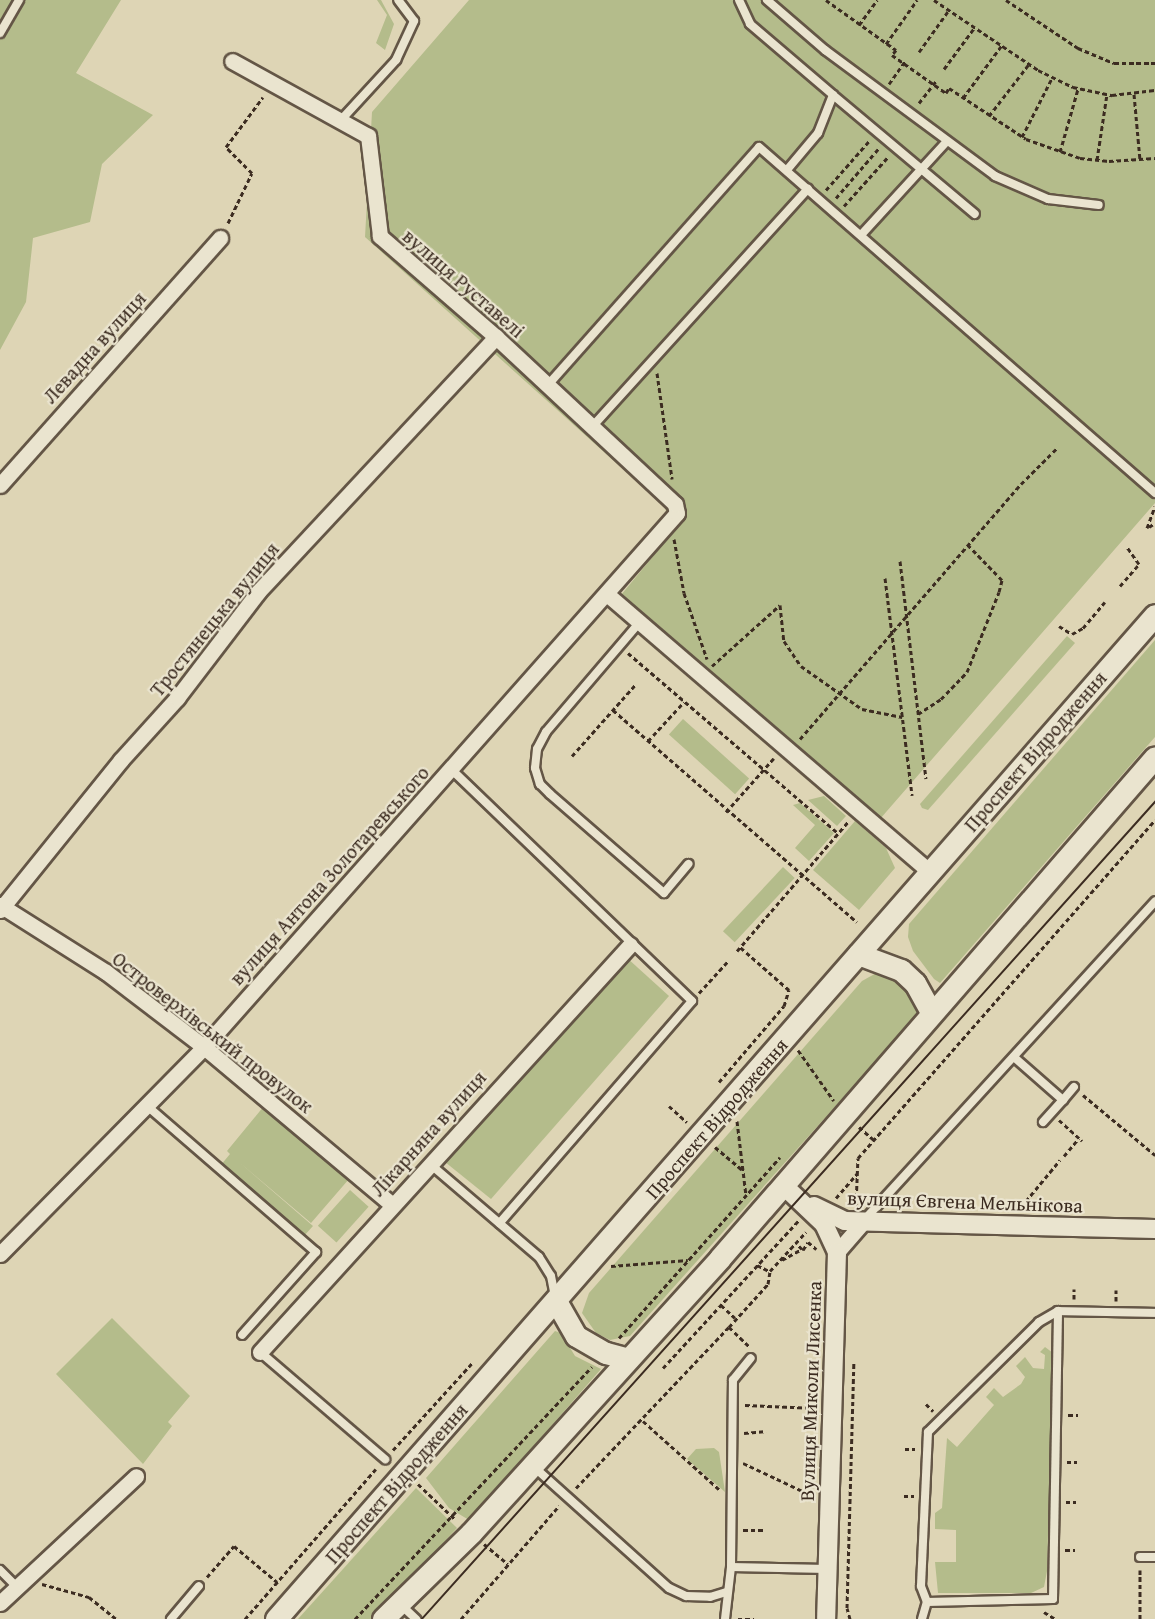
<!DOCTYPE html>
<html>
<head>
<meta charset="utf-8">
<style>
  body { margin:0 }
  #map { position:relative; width:1155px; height:1619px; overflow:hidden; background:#ded5b5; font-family:"Gentium Book Plus",serif }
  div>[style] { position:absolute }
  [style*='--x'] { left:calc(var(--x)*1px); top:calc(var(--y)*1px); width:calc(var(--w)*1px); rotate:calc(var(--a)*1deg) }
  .green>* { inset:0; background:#b4bc8b; transform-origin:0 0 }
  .path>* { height:3px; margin-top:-1.5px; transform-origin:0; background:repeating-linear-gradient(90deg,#3c2c21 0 4.5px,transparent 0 7.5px) }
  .roads { filter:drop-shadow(2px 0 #645646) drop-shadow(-2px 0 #645646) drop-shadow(0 2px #645646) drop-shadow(0 -2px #645646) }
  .service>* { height:8px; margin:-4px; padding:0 4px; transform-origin:4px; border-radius:4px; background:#eae4cf }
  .minor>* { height:15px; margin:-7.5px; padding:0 7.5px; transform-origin:7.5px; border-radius:7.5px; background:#eae4cf }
  .tertiary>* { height:18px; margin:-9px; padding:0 9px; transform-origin:9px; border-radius:9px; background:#eae4cf }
  .secondary>* { height:21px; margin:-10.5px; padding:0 10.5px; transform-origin:10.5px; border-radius:10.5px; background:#eae4cf }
  .tram>* { height:1.5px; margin:-0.75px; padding:0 0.75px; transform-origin:0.75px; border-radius:0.75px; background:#3c2c21 }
  span { translate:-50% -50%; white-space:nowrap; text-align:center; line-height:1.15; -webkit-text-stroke:4.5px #eae4cf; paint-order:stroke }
  .street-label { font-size:20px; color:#3c2c21 }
</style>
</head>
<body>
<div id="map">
  <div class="green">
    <div style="clip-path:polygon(0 0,121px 0,76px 73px,153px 115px,102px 164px,90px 222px,33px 238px,26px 302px,0 350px)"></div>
    <div style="clip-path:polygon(377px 0,381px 0,394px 24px,385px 50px,376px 43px,387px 15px)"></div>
    <div style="clip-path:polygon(469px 0,1155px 0,1155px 503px,880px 819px,621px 595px,674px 531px,664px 506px,365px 237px,372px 112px)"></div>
    <div style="clip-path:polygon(1067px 636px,1075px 643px,928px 810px,922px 808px,920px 804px)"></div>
    <div style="clip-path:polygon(1155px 640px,1155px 737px,940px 983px,934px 979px,913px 951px,908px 937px,909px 924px)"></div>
    <div style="left:683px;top:719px;width:89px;height:21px;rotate:42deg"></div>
    <div style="clip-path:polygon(824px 796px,846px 816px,837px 826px,808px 800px)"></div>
    <div style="clip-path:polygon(800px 803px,834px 833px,809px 861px,795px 848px,815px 825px,793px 805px)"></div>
    <div style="clip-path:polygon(855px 821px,886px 848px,895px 868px,859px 910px,813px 870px)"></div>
    <div style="left:783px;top:867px;width:16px;height:88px;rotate:43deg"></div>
    <div style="clip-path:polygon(626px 957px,669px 996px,491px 1199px,445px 1162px,449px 1150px)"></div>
    <div style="clip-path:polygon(880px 971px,913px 994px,917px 1015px,630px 1336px,610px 1340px,596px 1333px,582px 1313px,589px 1293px,862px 981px)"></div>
    <div style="clip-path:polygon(264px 1106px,349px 1179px,311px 1223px,239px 1162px,313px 1226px,303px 1237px,220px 1166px,230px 1154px,227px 1151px)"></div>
    <div style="left:350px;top:1190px;width:25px;height:48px;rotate:42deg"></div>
    <div style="clip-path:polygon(112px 1318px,190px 1396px,168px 1422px,172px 1426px,143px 1464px,56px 1374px)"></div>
    <div style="clip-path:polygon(555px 1331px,561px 1333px,575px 1356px,601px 1369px,469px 1520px,449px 1508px,426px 1478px)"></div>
    <div style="clip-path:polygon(1045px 1347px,1053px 1353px,1047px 1571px,1044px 1587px,1031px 1593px,938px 1593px,935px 1562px,956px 1562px,956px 1530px,935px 1529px,935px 1513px,942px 1508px,947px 1438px,957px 1447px,994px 1405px,986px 1397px,994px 1388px,1003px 1397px,1021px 1384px,1025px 1377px,1016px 1366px,1025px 1357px,1033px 1368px,1044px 1369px,1045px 1355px,1040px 1352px)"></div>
    <div style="clip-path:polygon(714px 1448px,719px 1452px,725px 1492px,687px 1459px,696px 1449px)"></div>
    <div style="clip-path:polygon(416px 1488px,457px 1528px,373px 1619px,298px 1619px)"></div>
  </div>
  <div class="path">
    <div style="--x:826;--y:0;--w:86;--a:35.5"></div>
    <div style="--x:896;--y:50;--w:6;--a:129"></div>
    <div style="--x:892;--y:55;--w:66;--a:35.1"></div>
    <div style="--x:946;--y:93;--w:6;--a:-59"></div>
    <div style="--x:949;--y:88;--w:92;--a:33.5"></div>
    <div style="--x:1026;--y:139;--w:57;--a:19.4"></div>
    <div style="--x:1080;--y:158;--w:29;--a:6"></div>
    <div style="--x:1109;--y:161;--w:46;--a:-3.7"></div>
    <div style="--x:934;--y:0;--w:125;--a:33.9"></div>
    <div style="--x:1038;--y:70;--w:39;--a:26"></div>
    <div style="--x:1073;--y:87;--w:40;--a:12"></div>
    <div style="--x:1112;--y:95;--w:43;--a:-6.6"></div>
    <div style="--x:1006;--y:0;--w:87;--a:33.7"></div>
    <div style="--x:1078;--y:48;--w:39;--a:23"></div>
    <div style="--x:1114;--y:63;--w:41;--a:0"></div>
    <div style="--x:859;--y:25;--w:31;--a:-54"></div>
    <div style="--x:886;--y:44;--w:54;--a:-54.8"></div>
    <div style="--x:919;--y:52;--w:52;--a:-54.5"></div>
    <div style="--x:944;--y:69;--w:52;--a:-53.6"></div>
    <div style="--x:889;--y:84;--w:29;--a:-55"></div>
    <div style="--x:1134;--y:94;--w:66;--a:84.8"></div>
    <div style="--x:963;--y:98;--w:66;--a:-53.7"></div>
    <div style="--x:919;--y:103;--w:28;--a:-52"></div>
    <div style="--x:989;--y:116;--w:66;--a:-52.4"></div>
    <div style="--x:1022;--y:137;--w:66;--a:-63"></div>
    <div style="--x:1060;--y:152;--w:66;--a:-74.1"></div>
    <div style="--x:1097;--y:160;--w:67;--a:-81.4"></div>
    <div style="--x:826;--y:190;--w:65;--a:-48.7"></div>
    <div style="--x:836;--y:198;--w:66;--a:-49.3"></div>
    <div style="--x:844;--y:206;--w:66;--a:-48.1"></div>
    <div style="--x:228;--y:223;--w:55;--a:-64.4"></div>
    <div style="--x:252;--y:173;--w:37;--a:-135"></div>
    <div style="--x:226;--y:147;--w:62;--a:-53.5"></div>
    <div style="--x:657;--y:373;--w:107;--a:81.9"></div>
    <div style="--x:1149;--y:527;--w:7;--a:-34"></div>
    <div style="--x:1147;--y:528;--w:23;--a:-70"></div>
    <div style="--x:674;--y:539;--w:55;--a:79.5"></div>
    <div style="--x:684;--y:593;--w:70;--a:70.8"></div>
    <div style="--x:900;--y:561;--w:219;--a:83.2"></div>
    <div style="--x:885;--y:578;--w:219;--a:82.9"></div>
    <div style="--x:1120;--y:586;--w:29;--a:-49"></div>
    <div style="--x:1139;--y:564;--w:21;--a:-125"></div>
    <div style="--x:780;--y:605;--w:36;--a:84"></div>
    <div style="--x:784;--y:641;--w:30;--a:56"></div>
    <div style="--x:801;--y:666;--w:75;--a:35.2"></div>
    <div style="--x:862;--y:709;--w:41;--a:11.3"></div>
    <div style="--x:1059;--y:626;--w:15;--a:32"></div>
    <div style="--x:1072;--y:634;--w:13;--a:-29"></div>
    <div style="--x:1083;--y:628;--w:34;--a:-50"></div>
    <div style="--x:628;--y:653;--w:277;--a:40.6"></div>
    <div style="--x:712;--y:666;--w:91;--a:-41.9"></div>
    <div style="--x:613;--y:710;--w:323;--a:41"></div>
    <div style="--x:918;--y:714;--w:27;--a:-33"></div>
    <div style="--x:941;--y:699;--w:37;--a:-46"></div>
    <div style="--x:967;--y:672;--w:86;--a:-68.2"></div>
    <div style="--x:999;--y:592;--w:12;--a:-76"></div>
    <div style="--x:1002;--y:580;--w:49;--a:-134.2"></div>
    <div style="--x:800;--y:739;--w:337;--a:-49.1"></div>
    <div style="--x:1021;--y:484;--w:51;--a:-45"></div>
    <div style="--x:648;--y:741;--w:53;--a:-47.3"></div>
    <div style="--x:572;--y:756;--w:95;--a:-48.4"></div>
    <div style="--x:726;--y:812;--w:72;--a:-48.4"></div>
    <div style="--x:737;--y:951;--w:172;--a:-49.3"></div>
    <div style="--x:699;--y:993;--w:43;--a:-47.8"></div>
    <div style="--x:798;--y:1050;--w:62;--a:54.8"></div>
    <div style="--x:719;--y:1082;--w:100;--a:-49.5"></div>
    <div style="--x:784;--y:1006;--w:17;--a:-73"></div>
    <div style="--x:789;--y:990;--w:65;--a:-138.7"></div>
    <div style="--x:1083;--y:1095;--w:94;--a:39.8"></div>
    <div style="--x:669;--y:1106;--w:24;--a:42"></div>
    <div style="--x:1059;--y:1120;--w:31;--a:42"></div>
    <div style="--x:737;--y:1121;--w:75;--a:83.1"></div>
    <div style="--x:859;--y:1127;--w:20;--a:41"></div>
    <div style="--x:715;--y:1147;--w:35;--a:40"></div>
    <div style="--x:1064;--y:1156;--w:23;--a:-50"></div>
    <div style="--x:836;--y:1198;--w:32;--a:-49"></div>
    <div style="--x:856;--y:1205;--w:47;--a:-87.6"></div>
    <div style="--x:858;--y:1158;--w:450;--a:-48.7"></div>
    <div style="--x:1021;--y:1207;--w:61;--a:-50.3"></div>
    <div style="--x:803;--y:1250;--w:9;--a:-58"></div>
    <div style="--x:808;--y:1242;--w:11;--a:41"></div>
    <div style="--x:782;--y:1260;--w:23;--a:-29"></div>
    <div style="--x:802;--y:1249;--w:8;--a:-135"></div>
    <div style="--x:757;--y:1265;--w:13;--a:27"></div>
    <div style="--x:611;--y:1266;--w:77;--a:-4.5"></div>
    <div style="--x:1074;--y:1299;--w:10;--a:-90"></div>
    <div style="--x:1116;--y:1301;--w:11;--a:-90"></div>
    <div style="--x:721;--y:1305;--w:19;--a:43"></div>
    <div style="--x:729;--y:1327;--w:29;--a:44"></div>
    <div style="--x:619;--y:1338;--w:242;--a:-48.3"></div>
    <div style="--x:663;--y:1368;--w:200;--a:-47.4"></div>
    <div style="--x:926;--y:1404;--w:10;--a:45"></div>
    <div style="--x:745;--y:1405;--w:71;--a:2.4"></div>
    <div style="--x:1068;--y:1415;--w:10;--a:0"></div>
    <div style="--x:643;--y:1421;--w:103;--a:41.9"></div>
    <div style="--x:744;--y:1433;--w:22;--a:-5"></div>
    <div style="--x:905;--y:1449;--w:10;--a:0"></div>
    <div style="--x:393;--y:1450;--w:119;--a:-47.7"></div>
    <div style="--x:1067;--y:1462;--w:10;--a:0"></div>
    <div style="--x:743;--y:1463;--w:77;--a:25.2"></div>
    <div style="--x:418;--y:1484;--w:52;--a:43.5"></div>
    <div style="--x:576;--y:1488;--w:222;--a:-46.5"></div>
    <div style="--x:729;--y:1327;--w:58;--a:-47.8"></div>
    <div style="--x:768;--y:1284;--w:13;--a:-81"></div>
    <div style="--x:770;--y:1271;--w:53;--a:-47.3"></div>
    <div style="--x:904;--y:1496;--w:10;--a:0"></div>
    <div style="--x:1066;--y:1502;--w:10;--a:0"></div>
    <div style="--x:743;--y:1530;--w:20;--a:0"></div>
    <div style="--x:484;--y:1544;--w:31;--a:40"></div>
    <div style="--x:1065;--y:1550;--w:10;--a:0"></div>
    <div style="--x:207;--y:1577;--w:41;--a:-48.9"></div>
    <div style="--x:234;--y:1546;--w:56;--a:39.9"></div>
    <div style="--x:42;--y:1584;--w:49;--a:15.5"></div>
    <div style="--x:89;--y:1597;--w:35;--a:39"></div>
    <div style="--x:1044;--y:1612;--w:13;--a:32"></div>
    <div style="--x:245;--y:1619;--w:199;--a:-48.9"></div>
    <div style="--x:355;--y:1619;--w:346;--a:-46.8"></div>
    <div style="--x:461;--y:1619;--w:150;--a:-49.1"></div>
    <div style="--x:738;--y:1619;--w:16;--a:0"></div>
    <div style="--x:850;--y:1619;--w:11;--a:-105"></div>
    <div style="--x:847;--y:1608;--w:246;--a:-88.4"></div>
    <div style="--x:1140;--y:1619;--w:49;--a:-90"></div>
  </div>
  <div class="roads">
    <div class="service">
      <div style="--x:739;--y:0;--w:26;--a:65"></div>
      <div style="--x:750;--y:24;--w:109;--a:40.5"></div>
      <div style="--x:833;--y:95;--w:41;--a:111.5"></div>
      <div style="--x:818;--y:133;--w:48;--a:130"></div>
      <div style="--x:767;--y:0;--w:77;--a:40.8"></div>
      <div style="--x:825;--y:50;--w:212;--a:36.5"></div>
      <div style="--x:995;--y:176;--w:58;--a:23.5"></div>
      <div style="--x:1048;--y:199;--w:51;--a:6.7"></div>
      <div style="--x:0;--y:33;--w:38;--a:-60"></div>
      <div style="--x:833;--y:95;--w:185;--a:40"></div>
      <div style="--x:340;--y:121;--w:83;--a:-47.4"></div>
      <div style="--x:396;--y:60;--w:43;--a:-65.2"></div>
      <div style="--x:414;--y:21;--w:26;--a:-127"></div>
      <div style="--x:861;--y:235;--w:127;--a:-47.5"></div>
      <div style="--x:547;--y:386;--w:319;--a:-48.4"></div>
      <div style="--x:759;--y:147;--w:526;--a:41.14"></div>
      <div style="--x:591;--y:428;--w:323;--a:-47.8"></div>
      <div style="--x:639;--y:623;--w:143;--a:130.5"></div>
      <div style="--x:546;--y:732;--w:19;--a:118"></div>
      <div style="--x:537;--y:749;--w:19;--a:96"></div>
      <div style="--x:535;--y:768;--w:17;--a:73"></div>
      <div style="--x:540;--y:784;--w:14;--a:45"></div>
      <div style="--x:550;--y:794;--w:151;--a:41"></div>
      <div style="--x:664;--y:893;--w:38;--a:-50"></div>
      <div style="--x:452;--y:770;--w:333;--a:43.9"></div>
      <div style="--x:692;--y:1001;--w:294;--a:130.9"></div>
      <div style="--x:1015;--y:1058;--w:64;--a:41.2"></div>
      <div style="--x:1063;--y:1100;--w:17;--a:-50"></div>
      <div style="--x:146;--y:1105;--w:225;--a:40.9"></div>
      <div style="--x:316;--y:1252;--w:111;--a:131.7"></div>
      <div style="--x:1043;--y:1122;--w:30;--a:-48"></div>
      <div style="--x:430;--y:1164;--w:143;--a:40.5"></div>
      <div style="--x:539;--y:1257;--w:22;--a:58"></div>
      <div style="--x:551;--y:1276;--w:20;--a:79"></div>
      <div style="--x:866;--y:1218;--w:429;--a:-47.6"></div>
      <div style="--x:260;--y:1352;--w:165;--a:40.6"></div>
      <div style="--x:534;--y:1467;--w:181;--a:41.9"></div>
      <div style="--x:669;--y:1588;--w:19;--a:25"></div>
      <div style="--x:686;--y:1596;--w:24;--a:2"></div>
      <div style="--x:710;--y:1597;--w:17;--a:-17"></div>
      <div style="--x:1140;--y:1557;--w:15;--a:0"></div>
      <div style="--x:731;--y:1567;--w:96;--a:1.2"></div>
      <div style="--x:0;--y:1570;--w:24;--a:45"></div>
      <div style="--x:927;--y:1602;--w:126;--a:-1.4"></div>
      <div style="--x:1053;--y:1599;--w:288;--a:-89"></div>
      <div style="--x:401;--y:1605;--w:21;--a:43"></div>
      <div style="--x:171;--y:1619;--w:43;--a:-49.7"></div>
      <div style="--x:725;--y:1619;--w:52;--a:-83.4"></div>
      <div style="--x:731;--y:1567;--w:187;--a:-89.4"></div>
      <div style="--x:733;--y:1380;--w:28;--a:-51"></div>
      <div style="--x:922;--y:1619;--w:18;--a:-74"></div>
      <div style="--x:927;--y:1602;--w:17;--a:-111"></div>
      <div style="--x:921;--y:1586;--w:154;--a:-87.4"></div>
      <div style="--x:928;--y:1432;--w:156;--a:-44.7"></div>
      <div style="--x:1039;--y:1322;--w:22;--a:-30"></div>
      <div style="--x:1058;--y:1311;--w:97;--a:1.2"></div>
    </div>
    <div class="minor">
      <div style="--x:0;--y:485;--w:331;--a:-48.3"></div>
      <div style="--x:608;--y:595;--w:423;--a:40.7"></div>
      <div style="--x:0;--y:905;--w:125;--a:32.3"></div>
      <div style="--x:106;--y:972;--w:123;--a:37.4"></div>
      <div style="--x:204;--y:1047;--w:244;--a:40"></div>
      <div style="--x:0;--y:910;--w:193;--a:-51.1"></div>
      <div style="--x:121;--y:760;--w:84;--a:-47.9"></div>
      <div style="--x:177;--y:698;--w:133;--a:-52.6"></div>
      <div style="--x:258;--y:592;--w:349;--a:-47"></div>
      <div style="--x:837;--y:1252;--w:40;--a:-49"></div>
      <div style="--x:0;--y:1254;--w:291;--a:-45.4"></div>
      <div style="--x:204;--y:1047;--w:713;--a:-48.47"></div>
      <div style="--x:677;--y:513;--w:9;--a:-103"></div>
      <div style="--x:675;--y:504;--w:245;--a:-137"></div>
      <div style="--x:496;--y:337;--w:154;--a:-139"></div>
      <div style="--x:380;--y:236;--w:101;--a:-96.8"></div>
      <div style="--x:368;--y:136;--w:155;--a:-151.1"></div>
      <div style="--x:260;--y:1352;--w:550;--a:-47.73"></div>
      <div style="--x:0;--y:1603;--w:186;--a:-43"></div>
    </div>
    <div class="tertiary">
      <div style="--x:783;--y:1185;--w:57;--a:43.6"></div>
      <div style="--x:824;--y:1224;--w:31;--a:65"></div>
      <div style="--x:837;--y:1252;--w:367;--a:91.7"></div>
      <div style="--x:814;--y:1206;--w:34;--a:26"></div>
      <div style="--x:845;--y:1221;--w:310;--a:1.5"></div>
    </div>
    <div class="secondary">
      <div style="--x:858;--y:954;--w:46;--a:20.4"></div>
      <div style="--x:901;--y:970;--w:19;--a:43"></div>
      <div style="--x:915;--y:983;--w:33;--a:61"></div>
      <div style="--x:556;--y:1301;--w:40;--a:60.3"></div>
      <div style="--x:576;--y:1336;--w:34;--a:30"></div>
      <div style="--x:606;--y:1353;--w:23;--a:15"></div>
      <div style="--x:276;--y:1619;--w:1334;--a:-48.8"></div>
      <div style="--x:383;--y:1619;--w:123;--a:-44.3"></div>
      <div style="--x:471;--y:1533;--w:371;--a:-47.8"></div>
      <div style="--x:720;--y:1258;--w:663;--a:-49.03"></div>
    </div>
  </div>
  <div class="tram">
    <div style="--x:422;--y:1619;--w:1098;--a:-48.1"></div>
  </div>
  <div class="street-label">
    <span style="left:464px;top:283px;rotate:41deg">вулиця Руставелі</span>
    <span style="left:94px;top:347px;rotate:-48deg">Левадна вулиця</span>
    <span style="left:214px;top:619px;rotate:-51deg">Тростянецька вулиця</span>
    <span style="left:1035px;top:751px;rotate:-49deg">Проспект Відродження</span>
    <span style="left:329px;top:875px;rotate:-48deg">вулиця Антона Золотаревського</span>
    <span style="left:213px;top:1032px;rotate:38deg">Островерхівський провулок</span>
    <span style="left:716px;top:1118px;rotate:-49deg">Проспект Відродження</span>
    <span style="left:428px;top:1133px;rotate:-48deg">Лікарняна вулиця</span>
    <span style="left:965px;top:1201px;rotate:2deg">вулиця Євгена Мельнікова</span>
    <span style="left:810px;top:1391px;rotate:-88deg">Вулиця Миколи Лисенка</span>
    <span style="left:396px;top:1483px;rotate:-49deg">Проспект Відродження</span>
  </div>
</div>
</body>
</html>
